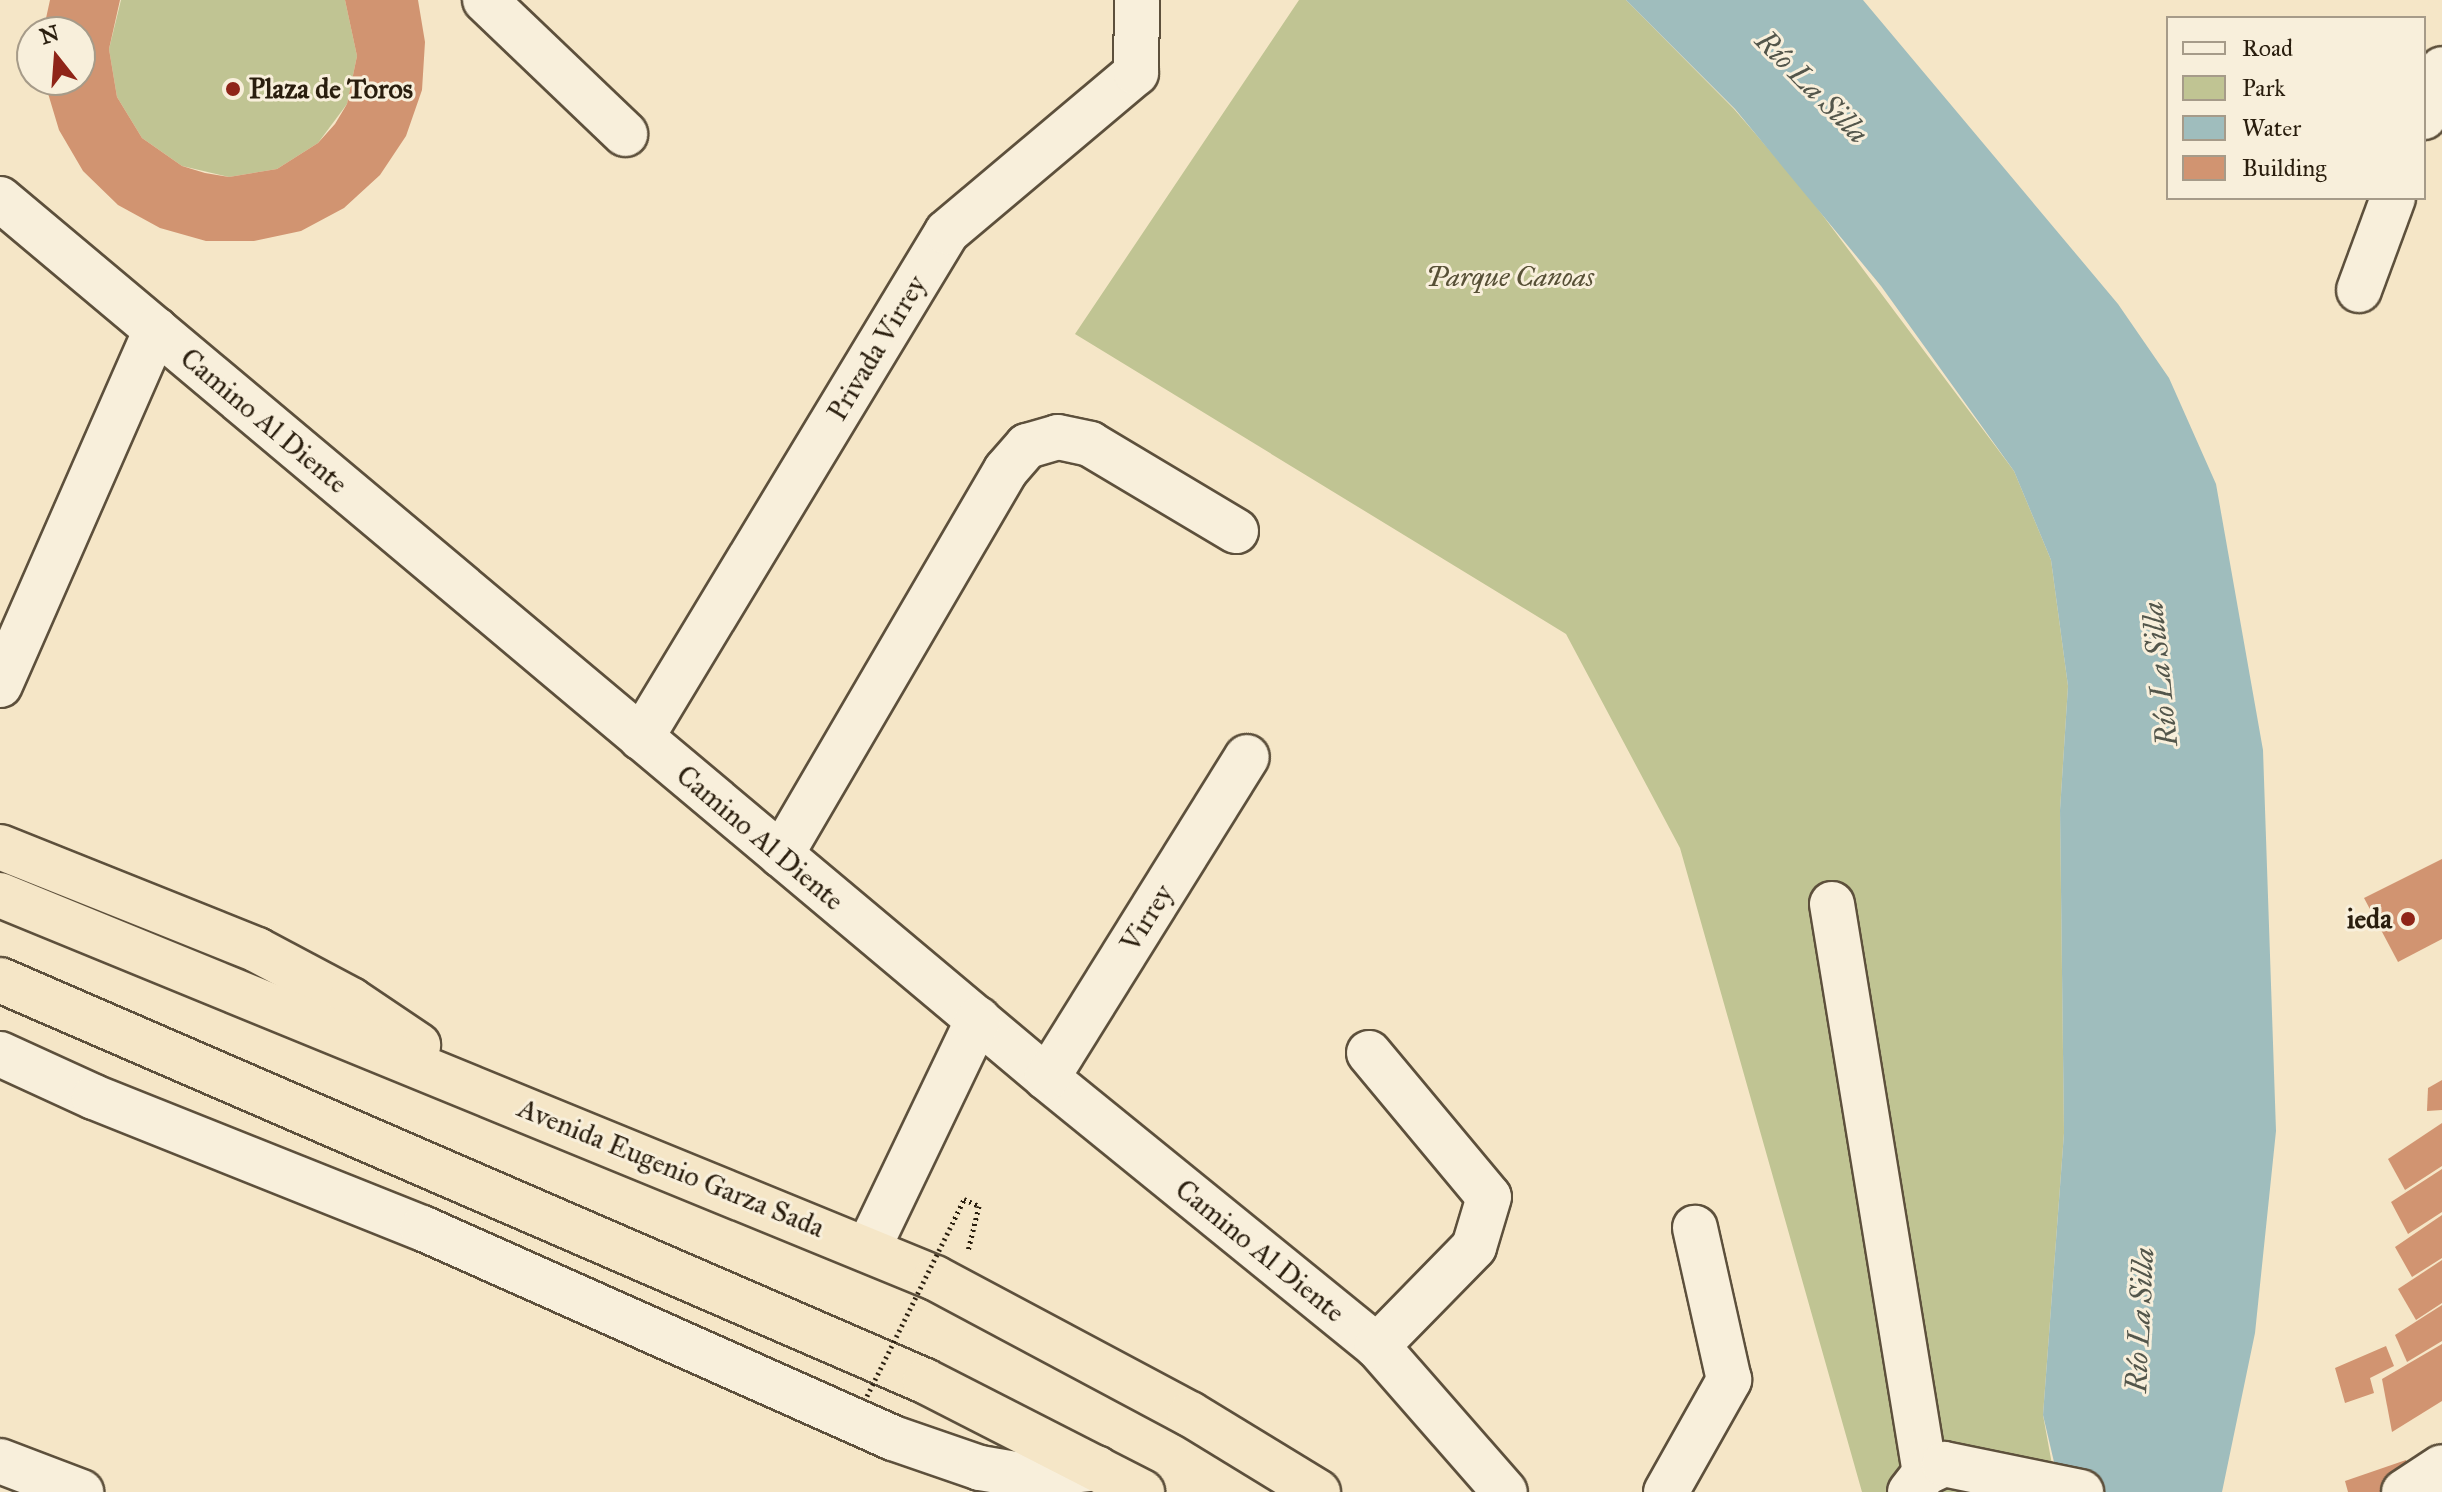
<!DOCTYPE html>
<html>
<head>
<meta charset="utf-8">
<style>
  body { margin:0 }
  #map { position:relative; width:2442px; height:1492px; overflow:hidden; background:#f5e6c7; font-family:"IM FELL Great Primer",serif }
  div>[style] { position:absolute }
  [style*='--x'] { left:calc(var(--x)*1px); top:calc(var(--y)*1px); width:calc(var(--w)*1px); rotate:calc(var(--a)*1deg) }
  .green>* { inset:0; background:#c0c493 }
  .water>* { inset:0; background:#9fbdbd }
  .building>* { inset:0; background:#d19471 }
  .path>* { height:5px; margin-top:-2.5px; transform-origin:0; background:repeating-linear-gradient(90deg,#2a1e0e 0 2px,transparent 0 6px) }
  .roads { filter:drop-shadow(2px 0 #5d503c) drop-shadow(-2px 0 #5d503c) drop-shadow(0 2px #5d503c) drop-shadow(0 -2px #5d503c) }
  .minor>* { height:44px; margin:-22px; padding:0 22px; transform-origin:22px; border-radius:22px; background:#f8efdb }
  .highway>* { height:44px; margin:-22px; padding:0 22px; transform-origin:22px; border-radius:22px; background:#f5e6c7 }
  .path-bridge>* { height:5px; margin-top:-2.5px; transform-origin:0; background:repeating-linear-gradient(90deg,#2a1e0e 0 2px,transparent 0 6px) }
  .dots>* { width:22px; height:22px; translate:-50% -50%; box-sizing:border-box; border:4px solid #f8efdb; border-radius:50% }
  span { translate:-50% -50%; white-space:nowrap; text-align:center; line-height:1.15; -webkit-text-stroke:6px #f8efdb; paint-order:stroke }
  .poi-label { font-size:28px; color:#2a1e0e; font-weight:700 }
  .left { translate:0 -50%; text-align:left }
  .right { translate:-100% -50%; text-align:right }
  .park-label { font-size:28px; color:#575036; font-style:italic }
  .street-label { font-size:28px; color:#2a1e0e }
  .water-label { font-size:30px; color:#53564b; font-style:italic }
  .legend { position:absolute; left:2166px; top:16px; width:260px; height:184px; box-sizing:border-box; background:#f8efdb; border:2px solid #a69b89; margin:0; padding:10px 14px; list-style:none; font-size:24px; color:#2a1e0e }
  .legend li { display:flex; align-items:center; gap:16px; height:40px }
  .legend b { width:40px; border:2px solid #a69b89 }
  .north { position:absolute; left:16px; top:16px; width:80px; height:80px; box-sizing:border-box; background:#f8efdb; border:2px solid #a69b89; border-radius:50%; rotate:343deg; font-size:22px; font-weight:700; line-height:32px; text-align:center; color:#2a1e0e }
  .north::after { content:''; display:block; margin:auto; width:28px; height:36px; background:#8f2418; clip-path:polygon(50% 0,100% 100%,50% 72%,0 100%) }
</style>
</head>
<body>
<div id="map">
  <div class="green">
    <div style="clip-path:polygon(345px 0,357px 56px,347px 104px,318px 143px,277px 169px,229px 177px,182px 166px,142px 138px,117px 97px,109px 49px,121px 0)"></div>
    <div style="clip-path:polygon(1299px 0,1626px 0,1734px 109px,1803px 189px,2014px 471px,2051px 560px,2068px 686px,2060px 810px,2064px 1133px,2043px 1415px,2057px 1492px,1862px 1492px,1680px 848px,1566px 634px,1075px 334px)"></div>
  </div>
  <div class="water">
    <div style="clip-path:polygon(1626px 0,1863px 0,2118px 304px,2169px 378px,2216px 484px,2263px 750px,2276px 1131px,2255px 1333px,2222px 1492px,2061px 1492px,2043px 1415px,2064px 1133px,2060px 810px,2068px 686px,2051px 560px,2014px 471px,1881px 286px,1735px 109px)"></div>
  </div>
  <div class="building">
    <div style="clip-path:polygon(50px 0,120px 0,109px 49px,117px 97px,142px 138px,182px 166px,205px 173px,229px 177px,277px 169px,318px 143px,335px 124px,347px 104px,357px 56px,345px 0,418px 0,425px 42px,422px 90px,406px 136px,380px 175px,344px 208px,301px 231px,254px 241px,206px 241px,160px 228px,118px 205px,83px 171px,59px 130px,44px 80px,80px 80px,80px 32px,43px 32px)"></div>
    <div style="clip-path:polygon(2442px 859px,2442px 939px,2398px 962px,2364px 898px)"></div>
    <div style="clip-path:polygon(2442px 1080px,2442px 1110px,2427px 1111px,2428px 1088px)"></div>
    <div style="clip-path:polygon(2442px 1123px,2442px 1166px,2405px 1190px,2388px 1159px)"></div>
    <div style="clip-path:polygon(2442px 1169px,2442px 1212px,2408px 1234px,2391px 1202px)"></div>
    <div style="clip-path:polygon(2442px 1215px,2442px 1258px,2412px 1277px,2395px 1247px)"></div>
    <div style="clip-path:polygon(2442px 1260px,2442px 1303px,2416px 1320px,2398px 1289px)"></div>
    <div style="clip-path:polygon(2442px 1305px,2442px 1341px,2407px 1362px,2395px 1335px)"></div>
    <div style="clip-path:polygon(2442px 1344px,2442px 1401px,2392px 1432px,2382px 1379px)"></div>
    <div style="clip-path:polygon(2386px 1346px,2394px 1366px,2370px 1378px,2374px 1393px,2345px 1403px,2335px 1368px)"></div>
    <div style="clip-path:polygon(2406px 1460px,2412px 1483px,2398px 1492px,2348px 1492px,2345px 1481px)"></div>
  </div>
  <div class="path">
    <div style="--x:952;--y:1224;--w:28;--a:-64"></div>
    <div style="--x:964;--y:1199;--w:17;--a:25"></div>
    <div style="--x:979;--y:1206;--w:46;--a:103.7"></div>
  </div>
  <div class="roads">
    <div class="minor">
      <div style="--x:485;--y:0;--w:194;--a:43.7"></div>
      <div style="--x:2424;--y:117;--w:51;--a:-69.4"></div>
      <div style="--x:0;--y:199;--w:1367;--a:40.01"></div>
      <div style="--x:1047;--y:1078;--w:425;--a:39.1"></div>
      <div style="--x:1377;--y:1346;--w:194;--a:48.8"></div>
      <div style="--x:2359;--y:290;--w:98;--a:-69.7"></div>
      <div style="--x:0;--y:685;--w:388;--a:-66.3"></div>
      <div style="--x:641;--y:738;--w:591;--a:-58.84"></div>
      <div style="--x:947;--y:232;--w:247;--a:-40.1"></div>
      <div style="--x:1136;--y:73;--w:73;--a:-89.2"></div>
      <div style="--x:781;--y:855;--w:446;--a:-59.7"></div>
      <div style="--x:1006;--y:470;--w:32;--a:-49"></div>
      <div style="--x:1027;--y:446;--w:32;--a:-16"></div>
      <div style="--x:1058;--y:437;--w:33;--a:12"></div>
      <div style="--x:1090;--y:444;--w:170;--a:30.8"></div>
      <div style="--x:1832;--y:904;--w:577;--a:80.72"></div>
      <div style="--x:1369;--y:1053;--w:187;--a:50.2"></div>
      <div style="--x:1489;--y:1197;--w:52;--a:106.7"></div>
      <div style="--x:1474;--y:1247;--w:139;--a:134.4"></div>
      <div style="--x:0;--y:1054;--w:103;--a:24.6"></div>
      <div style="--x:94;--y:1097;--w:353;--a:21.8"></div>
      <div style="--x:422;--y:1228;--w:516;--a:24.03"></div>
      <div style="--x:893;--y:1438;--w:92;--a:19"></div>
      <div style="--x:980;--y:1468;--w:49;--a:9.5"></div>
      <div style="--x:1028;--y:1476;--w:69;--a:-6.6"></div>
      <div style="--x:1047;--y:1078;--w:378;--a:-58.1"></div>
      <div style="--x:868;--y:1249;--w:255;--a:-64.4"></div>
      <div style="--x:0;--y:1461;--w:87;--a:20.9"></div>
      <div style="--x:1666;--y:1492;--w:129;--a:-60.6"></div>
      <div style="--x:1729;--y:1380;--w:156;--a:-102.6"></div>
      <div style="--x:1910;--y:1492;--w:24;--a:-52"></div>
      <div style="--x:1925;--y:1473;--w:21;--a:-25"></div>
      <div style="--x:1944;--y:1464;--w:140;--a:11.6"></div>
      <div style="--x:2404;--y:1492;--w:45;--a:-33.3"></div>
    </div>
    <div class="highway">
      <div style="--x:0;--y:847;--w:277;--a:21.8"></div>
      <div style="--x:257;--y:950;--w:106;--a:28"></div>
      <div style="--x:351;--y:1000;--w:81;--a:33.9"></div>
      <div style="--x:0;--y:895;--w:1010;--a:22.28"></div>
      <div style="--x:935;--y:1278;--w:289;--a:28.1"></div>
      <div style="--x:1190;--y:1414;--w:150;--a:31.4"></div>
      <div style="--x:0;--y:980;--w:1008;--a:23.44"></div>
      <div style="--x:925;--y:1381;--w:244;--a:27.1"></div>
    </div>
  </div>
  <div class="path-bridge">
    <div style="--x:867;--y:1396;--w:192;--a:-63.7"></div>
  </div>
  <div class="dots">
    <div style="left:233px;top:89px;background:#8f2418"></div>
    <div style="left:2408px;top:919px;background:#8f2418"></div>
  </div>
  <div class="poi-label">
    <span class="left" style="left:249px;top:89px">Plaza de Toros</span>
    <span class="right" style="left:2392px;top:919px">ieda</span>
  </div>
  <div class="park-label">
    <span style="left:1510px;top:277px">Parque Canoas</span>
  </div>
  <div class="street-label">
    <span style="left:877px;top:348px;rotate:-59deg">Privada Virrey</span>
    <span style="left:264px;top:421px;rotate:40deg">Camino Al Diente</span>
    <span style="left:760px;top:838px;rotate:40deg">Camino Al Diente</span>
    <span style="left:1147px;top:918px;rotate:-58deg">Virrey</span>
    <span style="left:671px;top:1168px;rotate:22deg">Avenida Eugenio Garza Sada</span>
    <span style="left:1260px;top:1251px;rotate:39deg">Camino Al Diente</span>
  </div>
  <div class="water-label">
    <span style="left:1812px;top:87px;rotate:45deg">Río La Silla</span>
    <span style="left:2160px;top:674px;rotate:-96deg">Río La Silla</span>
    <span style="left:2140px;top:1320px;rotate:-87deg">Río La Silla</span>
  </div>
  <ul class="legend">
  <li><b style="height:10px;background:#f8efdb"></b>Road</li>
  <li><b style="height:22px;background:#c0c493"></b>Park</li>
  <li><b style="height:22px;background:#9fbdbd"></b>Water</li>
  <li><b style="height:22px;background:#d19471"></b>Building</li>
  </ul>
  <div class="north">N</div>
</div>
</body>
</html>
